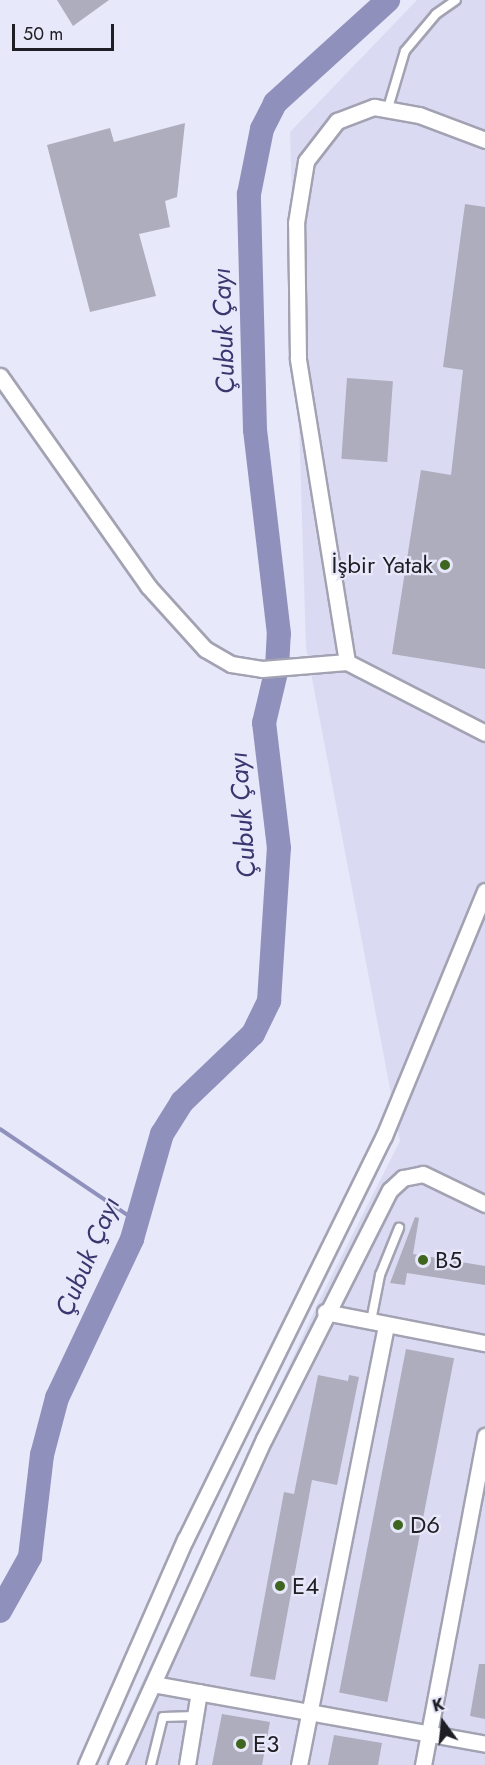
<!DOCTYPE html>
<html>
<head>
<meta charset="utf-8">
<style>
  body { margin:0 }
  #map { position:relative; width:485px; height:1765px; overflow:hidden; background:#e7e8f9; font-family:Jost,sans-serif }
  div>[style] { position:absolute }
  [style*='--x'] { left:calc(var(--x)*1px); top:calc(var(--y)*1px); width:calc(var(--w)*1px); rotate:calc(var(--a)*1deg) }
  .built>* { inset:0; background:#dadbf3 }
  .stream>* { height:4px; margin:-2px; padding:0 2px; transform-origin:2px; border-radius:2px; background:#9090bc }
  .river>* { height:24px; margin:-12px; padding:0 12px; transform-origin:12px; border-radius:12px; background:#9090bc }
  .building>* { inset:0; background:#adadbe; transform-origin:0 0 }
  .roads { filter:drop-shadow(2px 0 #a2a2b2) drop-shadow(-2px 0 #a2a2b2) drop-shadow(0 2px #a2a2b2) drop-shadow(0 -2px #a2a2b2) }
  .lane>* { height:8px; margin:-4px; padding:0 4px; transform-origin:4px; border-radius:4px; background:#fff }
  .street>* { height:15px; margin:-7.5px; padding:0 7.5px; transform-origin:7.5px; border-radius:7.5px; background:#fff }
  .dots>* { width:16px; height:16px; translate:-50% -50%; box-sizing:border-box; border:3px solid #e7e8f9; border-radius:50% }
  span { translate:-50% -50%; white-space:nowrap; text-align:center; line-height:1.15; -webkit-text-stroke:4.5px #e7e8f9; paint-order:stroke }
  .poi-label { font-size:24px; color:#1e1e24 }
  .right { translate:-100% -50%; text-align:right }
  .left { translate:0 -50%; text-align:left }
  .water-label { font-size:26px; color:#3a366f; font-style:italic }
  .north { position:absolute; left:413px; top:1693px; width:60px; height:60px; -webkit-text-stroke:4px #e7e8f9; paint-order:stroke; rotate:345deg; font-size:16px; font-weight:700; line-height:24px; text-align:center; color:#1e1e24 }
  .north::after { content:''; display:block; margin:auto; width:21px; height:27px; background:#1e1e24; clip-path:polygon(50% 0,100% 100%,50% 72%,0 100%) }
  .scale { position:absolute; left:12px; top:24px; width:102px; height:27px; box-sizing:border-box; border:3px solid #1e1e24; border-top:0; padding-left:8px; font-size:18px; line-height:21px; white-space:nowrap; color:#1e1e24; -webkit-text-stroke:4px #e7e8f9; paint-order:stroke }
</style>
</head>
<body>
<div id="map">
  <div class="built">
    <div style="clip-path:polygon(417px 0,485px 0,485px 1765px,104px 1765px,320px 1299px,400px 1141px,306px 647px,290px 132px)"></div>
  </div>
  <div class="stream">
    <div style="--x:0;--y:1129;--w:166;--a:34"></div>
  </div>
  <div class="river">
    <div style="--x:0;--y:1611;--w:62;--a:-60.9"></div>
    <div style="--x:30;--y:1557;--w:103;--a:-83.3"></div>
    <div style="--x:42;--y:1455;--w:59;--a:-75.3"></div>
    <div style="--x:57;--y:1398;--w:176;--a:-64.7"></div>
    <div style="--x:132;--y:1239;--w:109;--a:-74.1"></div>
    <div style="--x:162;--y:1134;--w:38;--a:-58"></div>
    <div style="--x:182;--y:1102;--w:98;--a:-43.8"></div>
    <div style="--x:253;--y:1034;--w:37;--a:-64"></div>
    <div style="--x:269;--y:1001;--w:153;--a:-86.3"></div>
    <div style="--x:279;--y:848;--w:126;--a:-96.8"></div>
    <div style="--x:264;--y:723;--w:57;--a:-76.7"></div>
    <div style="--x:277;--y:668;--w:34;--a:-87"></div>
    <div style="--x:279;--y:634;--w:205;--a:-96.7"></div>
    <div style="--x:255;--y:430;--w:236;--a:-91.5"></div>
    <div style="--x:249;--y:194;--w:66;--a:-78.7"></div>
    <div style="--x:262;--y:129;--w:29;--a:-63"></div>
    <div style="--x:275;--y:103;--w:153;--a:-42.3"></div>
  </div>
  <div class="building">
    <div style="clip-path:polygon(57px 0,109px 0,73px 26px)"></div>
    <div style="clip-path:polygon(185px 123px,177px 197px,165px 201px,170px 227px,139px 234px,156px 296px,90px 312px,47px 145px,110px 128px,114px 142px)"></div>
    <div style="clip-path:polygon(465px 204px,485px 207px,485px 669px,392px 654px,421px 470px,451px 475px,463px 370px,443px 367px)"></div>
    <div style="left:347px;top:378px;width:46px;height:81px;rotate:4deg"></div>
    <div style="clip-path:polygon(415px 1217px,419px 1218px,413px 1254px,485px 1266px,485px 1285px,407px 1273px,405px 1285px,390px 1283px)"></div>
    <div style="left:406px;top:1349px;width:49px;height:350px;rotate:11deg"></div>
    <div style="clip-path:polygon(318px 1375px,348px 1381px,349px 1375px,359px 1377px,337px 1485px,312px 1480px,275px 1680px,250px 1676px,284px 1492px,294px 1494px)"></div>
    <div style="clip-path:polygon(479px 1664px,485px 1664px,485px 1719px,470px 1716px)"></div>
    <div style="clip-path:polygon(222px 1714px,270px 1722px,262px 1765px,212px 1765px)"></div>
    <div style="clip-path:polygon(334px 1735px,382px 1743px,378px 1765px,328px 1765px)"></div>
  </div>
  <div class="roads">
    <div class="lane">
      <div style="--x:388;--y:108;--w:59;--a:-73.4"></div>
      <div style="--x:405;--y:51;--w:48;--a:-50"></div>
      <div style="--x:436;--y:14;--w:24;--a:-35"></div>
      <div style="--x:371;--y:1321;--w:47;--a:-78.9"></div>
      <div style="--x:380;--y:1275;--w:51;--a:-68"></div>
      <div style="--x:151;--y:1765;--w:49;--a:-76"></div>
      <div style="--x:163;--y:1717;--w:32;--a:-2"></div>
    </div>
    <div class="street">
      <div style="--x:0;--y:376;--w:257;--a:54.8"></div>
      <div style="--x:148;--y:586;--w:85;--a:47.9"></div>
      <div style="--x:205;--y:649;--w:30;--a:30"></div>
      <div style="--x:231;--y:664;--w:31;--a:9"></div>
      <div style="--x:262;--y:669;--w:85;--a:-4.7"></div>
      <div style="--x:347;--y:662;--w:155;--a:27.2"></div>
      <div style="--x:347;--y:662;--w:308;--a:-99.2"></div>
      <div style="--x:298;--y:358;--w:135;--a:-90.8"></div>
      <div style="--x:296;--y:223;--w:63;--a:-80.8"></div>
      <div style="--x:306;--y:161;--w:51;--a:-52.2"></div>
      <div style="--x:337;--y:121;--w:40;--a:-21"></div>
      <div style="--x:374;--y:107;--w:46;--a:10.1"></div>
      <div style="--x:419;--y:115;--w:71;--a:20.7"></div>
      <div style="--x:325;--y:1312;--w:163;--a:11"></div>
      <div style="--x:153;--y:1684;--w:337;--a:10.2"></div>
      <div style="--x:86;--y:1765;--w:246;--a:-66.3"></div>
      <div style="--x:185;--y:1540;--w:450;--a:-63.8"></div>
      <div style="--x:384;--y:1136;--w:265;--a:-67.6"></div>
      <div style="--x:116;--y:1765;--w:358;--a:-65.6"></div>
      <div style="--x:264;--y:1439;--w:279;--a:-63.2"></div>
      <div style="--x:390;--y:1190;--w:18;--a:-43"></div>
      <div style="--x:403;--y:1178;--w:20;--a:-11"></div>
      <div style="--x:423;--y:1174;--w:69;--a:25.8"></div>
      <div style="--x:187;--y:1765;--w:74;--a:-80.7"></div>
      <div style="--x:299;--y:1765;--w:449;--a:-78.8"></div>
      <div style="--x:423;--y:1765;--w:335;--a:-79.3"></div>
    </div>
  </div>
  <div class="dots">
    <div style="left:445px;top:565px;background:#3e6621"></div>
    <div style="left:423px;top:1260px;background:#3e6621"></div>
    <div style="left:398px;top:1525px;background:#3e6621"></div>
    <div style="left:280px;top:1586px;background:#3e6621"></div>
    <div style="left:241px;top:1744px;background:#3e6621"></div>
  </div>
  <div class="poi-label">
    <span class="right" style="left:433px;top:565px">İşbir Yatak</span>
    <span class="left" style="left:435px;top:1260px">B5</span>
    <span class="left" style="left:410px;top:1525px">D6</span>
    <span class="left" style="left:292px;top:1586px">E4</span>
    <span class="left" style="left:253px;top:1744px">E3</span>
  </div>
  <div class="water-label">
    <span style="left:224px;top:331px;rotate:-92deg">Çubuk Çayı</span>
    <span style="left:243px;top:815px;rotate:-94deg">Çubuk Çayı</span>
    <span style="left:88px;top:1257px;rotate:-67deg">Çubuk Çayı</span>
  </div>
  <div class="north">K</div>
  <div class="scale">50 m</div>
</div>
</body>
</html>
